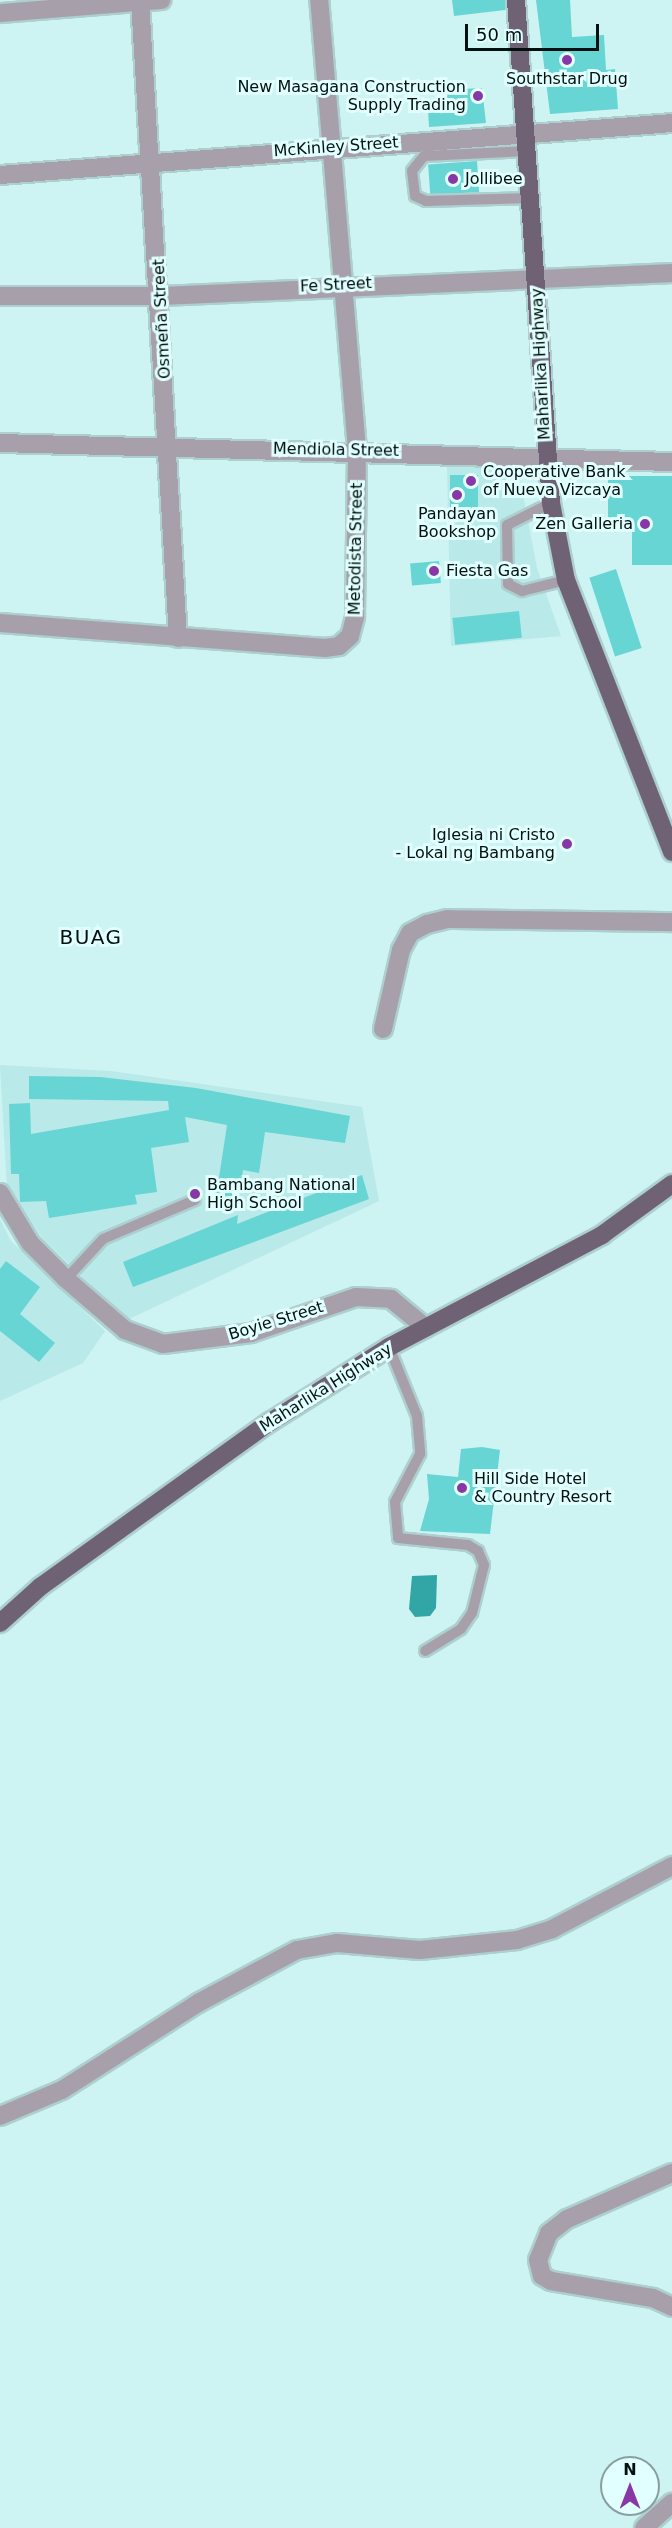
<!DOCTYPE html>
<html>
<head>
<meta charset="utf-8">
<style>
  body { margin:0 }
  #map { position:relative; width:672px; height:2528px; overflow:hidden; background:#cdf3f3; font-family:"DejaVu Sans",sans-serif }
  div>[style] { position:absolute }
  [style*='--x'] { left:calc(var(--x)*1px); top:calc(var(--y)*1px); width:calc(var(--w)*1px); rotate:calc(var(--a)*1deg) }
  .built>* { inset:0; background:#b9e9e9 }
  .water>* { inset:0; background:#32a6a6 }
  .building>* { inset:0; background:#68d5d5; transform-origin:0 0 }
  .roads { filter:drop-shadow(2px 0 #adcfcf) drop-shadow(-2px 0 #adcfcf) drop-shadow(0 2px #adcfcf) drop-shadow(0 -2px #adcfcf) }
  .service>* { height:10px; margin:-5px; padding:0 5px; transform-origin:5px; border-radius:5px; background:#a7a0ab }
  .minor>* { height:18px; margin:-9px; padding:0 9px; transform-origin:9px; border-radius:9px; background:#a7a0ab }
  .tertiary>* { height:18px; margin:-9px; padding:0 9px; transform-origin:9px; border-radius:9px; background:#a7a0ab }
  .primary>* { height:18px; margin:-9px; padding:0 9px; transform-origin:9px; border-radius:9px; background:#706275 }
  .dots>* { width:16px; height:16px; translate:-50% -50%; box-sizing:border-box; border:3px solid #e0fffe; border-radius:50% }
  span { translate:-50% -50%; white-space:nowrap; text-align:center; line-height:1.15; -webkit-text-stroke:6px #e0fffe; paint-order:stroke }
  .poi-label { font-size:16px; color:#031010 }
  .right { translate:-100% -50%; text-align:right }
  .left { translate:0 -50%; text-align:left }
  .street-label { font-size:16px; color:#031010 }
  .quarter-label { font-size:20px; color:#031010; letter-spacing:1.5px }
  .north { position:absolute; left:600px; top:2456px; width:60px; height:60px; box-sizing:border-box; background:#e0fffe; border:2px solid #889f9f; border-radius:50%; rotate:0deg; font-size:16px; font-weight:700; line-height:24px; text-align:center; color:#031010 }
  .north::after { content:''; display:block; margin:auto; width:21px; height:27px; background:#8837a6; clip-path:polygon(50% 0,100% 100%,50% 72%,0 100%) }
  .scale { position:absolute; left:465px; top:24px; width:134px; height:27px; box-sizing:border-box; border:3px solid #031010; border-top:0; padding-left:8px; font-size:18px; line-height:21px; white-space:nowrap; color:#031010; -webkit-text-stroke:4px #e0fffe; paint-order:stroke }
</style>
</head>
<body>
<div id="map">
  <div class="built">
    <div style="clip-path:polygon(447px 465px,518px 468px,537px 568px,561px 636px,451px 646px)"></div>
    <div style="clip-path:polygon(0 1065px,111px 1071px,362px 1107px,379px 1201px,127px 1320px,42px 1238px,7px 1187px)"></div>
    <div style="clip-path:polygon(0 1219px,11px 1241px,105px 1331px,83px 1363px,0 1401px)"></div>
  </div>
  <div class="water">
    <div style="clip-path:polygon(437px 1575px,436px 1608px,430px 1616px,415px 1617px,409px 1609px,412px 1576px)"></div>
  </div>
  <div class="building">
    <div style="clip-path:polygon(452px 0,505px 0,505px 10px,454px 16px)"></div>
    <div style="clip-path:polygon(536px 0,570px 0,572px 37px,604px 35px,606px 70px,615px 69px,618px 109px,550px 114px)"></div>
    <div style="clip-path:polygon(482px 88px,486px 123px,429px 127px,428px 110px,443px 109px,442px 90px)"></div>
    <div style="left:477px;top:161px;width:31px;height:49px;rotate:86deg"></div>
    <div style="left:450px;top:475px;width:28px;height:42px"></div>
    <div style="clip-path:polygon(608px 476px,672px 476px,672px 565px,632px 565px,632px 527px,608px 521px)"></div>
    <div style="left:439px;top:561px;width:22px;height:29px;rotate:85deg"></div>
    <div style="left:616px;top:569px;width:83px;height:28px;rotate:72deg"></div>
    <div style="left:519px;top:611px;width:27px;height:67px;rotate:84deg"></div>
    <div style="clip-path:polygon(29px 1076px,100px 1077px,196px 1088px,350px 1116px,345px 1143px,265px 1132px,259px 1173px,243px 1170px,239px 1200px,216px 1197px,227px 1125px,185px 1117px,189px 1142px,151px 1148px,157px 1192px,135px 1195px,137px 1204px,49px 1218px,46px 1201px,20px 1202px,19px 1174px,11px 1174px,9px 1104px,30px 1103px,31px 1134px,169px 1110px,168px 1101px,29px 1099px)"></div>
    <div style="clip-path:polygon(362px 1175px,369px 1199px,133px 1287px,123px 1262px,238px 1215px,237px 1224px)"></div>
    <div style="clip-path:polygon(6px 1261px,40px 1287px,20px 1314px,55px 1343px,39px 1362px,0 1331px,0 1269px)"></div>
    <div style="clip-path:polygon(482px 1447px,500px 1450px,490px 1534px,420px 1531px,429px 1499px,427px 1474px,458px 1477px,461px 1449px)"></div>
  </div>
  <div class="roads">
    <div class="service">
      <div style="--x:528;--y:151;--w:104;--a:177.2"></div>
      <div style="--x:424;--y:156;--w:19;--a:129"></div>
      <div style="--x:412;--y:171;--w:25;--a:83"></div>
      <div style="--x:415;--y:196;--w:12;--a:24"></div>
      <div style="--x:426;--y:201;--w:105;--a:-1.6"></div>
      <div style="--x:551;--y:503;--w:49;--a:153.4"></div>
      <div style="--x:507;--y:525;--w:59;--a:89"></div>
      <div style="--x:508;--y:584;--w:16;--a:27"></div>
      <div style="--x:522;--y:591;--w:45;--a:-14"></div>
      <div style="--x:66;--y:1279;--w:54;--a:-47.2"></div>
      <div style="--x:103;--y:1239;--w:100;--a:-23"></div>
      <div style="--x:389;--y:1347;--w:74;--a:67.9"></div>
      <div style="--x:417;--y:1416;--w:38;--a:85"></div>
      <div style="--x:420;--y:1454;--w:54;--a:117.5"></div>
      <div style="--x:395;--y:1502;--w:36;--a:85"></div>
      <div style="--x:398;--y:1538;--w:70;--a:5.7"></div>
      <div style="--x:468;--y:1545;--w:12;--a:31"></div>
      <div style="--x:478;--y:1551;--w:15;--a:67"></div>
      <div style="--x:484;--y:1565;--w:49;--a:104"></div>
      <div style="--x:472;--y:1613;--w:19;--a:125"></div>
      <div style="--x:461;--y:1629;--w:42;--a:148.6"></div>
    </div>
    <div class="minor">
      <div style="--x:140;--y:0;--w:639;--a:86.59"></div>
      <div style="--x:0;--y:13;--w:162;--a:-4.6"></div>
      <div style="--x:0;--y:296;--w:162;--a:0"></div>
      <div style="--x:162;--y:296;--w:511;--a:-2.58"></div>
      <div style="--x:0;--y:623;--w:326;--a:4.4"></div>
      <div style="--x:325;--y:648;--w:14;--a:-8"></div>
      <div style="--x:339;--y:646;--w:15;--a:-42"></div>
      <div style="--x:350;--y:636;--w:20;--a:-75"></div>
      <div style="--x:355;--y:617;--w:167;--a:-89.3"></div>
      <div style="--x:357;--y:450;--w:452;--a:-94.8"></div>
      <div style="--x:383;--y:1029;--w:81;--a:-77.2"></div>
      <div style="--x:401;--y:950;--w:19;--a:-62"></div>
      <div style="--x:410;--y:933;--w:19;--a:-28"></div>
      <div style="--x:427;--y:924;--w:21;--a:-14"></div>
      <div style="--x:447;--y:919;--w:225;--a:0.8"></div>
      <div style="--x:0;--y:2116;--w:67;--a:-22.8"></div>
      <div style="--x:62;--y:2090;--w:161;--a:-32.6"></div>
      <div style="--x:198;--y:2003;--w:112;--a:-28.2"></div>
      <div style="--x:297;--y:1950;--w:41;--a:-9.9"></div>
      <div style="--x:337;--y:1943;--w:83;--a:4.8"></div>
      <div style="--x:420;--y:1950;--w:98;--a:-5.9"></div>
      <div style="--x:517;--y:1940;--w:37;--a:-17"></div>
      <div style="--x:552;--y:1929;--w:136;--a:-27.7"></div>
      <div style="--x:672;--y:2173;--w:115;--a:156.3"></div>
      <div style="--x:567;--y:2219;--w:23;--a:142"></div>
      <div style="--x:549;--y:2233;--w:29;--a:112"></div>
      <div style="--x:538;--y:2260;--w:16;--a:76"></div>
      <div style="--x:542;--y:2276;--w:10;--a:29"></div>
      <div style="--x:551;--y:2281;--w:103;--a:9.5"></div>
      <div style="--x:653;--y:2298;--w:21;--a:25"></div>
      <div style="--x:644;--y:2528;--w:38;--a:-42"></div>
    </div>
    <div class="tertiary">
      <div style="--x:0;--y:175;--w:674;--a:-4.42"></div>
      <div style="--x:0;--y:443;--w:672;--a:1.62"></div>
      <div style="--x:0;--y:1193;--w:58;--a:59"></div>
      <div style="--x:30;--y:1243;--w:51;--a:45"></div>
      <div style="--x:66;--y:1279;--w:78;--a:40.8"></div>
      <div style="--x:125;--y:1330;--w:40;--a:20.2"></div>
      <div style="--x:163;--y:1344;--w:89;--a:-7.1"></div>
      <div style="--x:251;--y:1333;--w:111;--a:-18.9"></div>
      <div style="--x:356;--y:1297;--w:35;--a:3"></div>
      <div style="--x:391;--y:1299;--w:45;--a:39.6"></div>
    </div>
    <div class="primary">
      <div style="--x:516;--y:0;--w:504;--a:86.02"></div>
      <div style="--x:551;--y:503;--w:78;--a:79"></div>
      <div style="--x:566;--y:580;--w:292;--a:68.7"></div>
      <div style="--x:0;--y:1623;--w:54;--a:-42"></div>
      <div style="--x:40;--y:1587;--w:283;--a:-35.7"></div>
      <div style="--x:270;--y:1422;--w:141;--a:-32.2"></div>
      <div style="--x:389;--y:1347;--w:241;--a:-27.7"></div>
      <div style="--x:602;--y:1235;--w:87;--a:-36.1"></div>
    </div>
  </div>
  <div class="dots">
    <div style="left:567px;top:60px;background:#8837a6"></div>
    <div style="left:478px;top:96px;background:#8837a6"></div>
    <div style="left:453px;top:179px;background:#8837a6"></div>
    <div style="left:471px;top:481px;background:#8837a6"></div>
    <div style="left:457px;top:495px;background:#8837a6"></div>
    <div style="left:645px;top:524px;background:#8837a6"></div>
    <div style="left:434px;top:571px;background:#8837a6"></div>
    <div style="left:567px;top:844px;background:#8837a6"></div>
    <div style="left:195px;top:1194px;background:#8837a6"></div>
    <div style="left:462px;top:1488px;background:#8837a6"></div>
  </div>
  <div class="poi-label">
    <span style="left:567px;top:79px">Southstar Drug</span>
    <span class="right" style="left:466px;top:96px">New Masagana Construction<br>Supply Trading</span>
    <span class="left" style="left:465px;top:179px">Jollibee</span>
    <span class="left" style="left:483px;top:481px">Cooperative Bank<br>of Nueva Vizcaya</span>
    <span style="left:457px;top:523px">Pandayan<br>Bookshop</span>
    <span class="right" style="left:633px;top:524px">Zen Galleria</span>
    <span class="left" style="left:446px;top:571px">Fiesta Gas</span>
    <span class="right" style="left:555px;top:844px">Iglesia ni Cristo<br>- Lokal ng Bambang</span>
    <span class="left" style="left:207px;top:1194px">Bambang National<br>High School</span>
    <span class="left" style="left:474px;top:1488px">Hill Side Hotel<br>&amp; Country Resort</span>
  </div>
  <div class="street-label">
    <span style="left:336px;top:147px;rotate:-4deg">McKinley Street</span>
    <span style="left:336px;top:285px;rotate:-3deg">Fe Street</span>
    <span style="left:162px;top:319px;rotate:-93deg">Osmeña Street</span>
    <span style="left:541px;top:364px;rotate:-93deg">Maharlika Highway</span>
    <span style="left:336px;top:450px;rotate:1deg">Mendiola Street</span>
    <span style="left:356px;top:549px;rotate:-89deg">Metodista Street</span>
    <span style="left:276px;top:1321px;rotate:-17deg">Boyie Street</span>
    <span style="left:326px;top:1388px;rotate:-32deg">Maharlika Highway</span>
  </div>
  <div class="quarter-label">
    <span style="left:91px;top:937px">BUAG</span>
  </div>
  <div class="north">N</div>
  <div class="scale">50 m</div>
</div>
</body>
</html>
